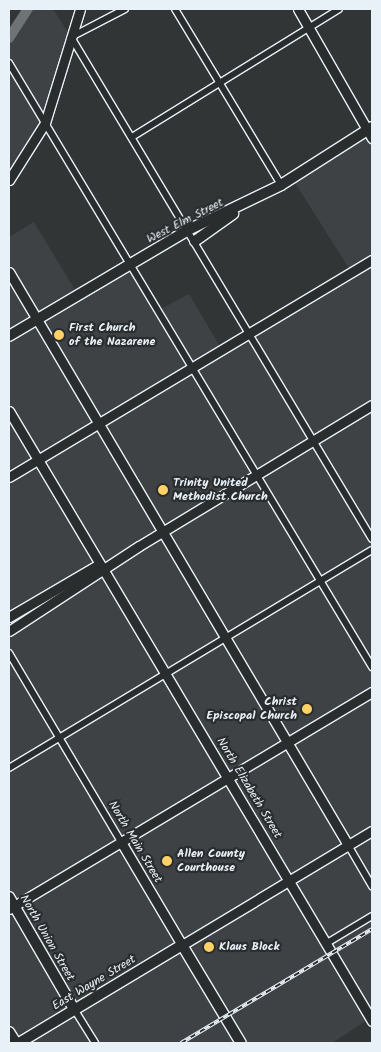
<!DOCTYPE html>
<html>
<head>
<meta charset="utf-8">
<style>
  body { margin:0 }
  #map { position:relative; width:381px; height:1052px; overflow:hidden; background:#323536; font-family:Kalam,sans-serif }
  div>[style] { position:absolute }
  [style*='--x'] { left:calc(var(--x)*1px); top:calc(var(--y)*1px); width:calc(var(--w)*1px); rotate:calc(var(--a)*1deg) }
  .built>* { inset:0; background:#3f4244 }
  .river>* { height:10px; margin:-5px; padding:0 5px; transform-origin:5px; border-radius:5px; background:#6e7376 }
  .roads { filter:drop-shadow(1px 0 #e8f1f8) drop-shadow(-1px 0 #e8f1f8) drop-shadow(0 1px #e8f1f8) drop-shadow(0 -1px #e8f1f8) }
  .street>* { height:6px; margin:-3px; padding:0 3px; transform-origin:3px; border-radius:3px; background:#2a2d2e }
  .secondary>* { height:9px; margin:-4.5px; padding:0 4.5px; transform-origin:4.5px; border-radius:4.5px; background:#2a2d2e }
  .primary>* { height:10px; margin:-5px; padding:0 5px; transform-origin:5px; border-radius:5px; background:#2a2d2e }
  .rail>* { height:4px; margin-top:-2px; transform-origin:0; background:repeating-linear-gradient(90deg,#2a2d2e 0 5.5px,#e8f1f8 0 11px); box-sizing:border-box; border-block:1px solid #e8f1f8 }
  .dots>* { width:14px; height:14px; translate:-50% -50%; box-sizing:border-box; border:2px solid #2a2d2e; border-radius:50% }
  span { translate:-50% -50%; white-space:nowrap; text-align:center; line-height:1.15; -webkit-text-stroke:4.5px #2a2d2e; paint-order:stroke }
  .street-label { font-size:12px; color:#e8f1f8 }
  .poi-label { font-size:12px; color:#e8f1f8; font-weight:700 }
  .left { translate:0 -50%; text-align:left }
  .right { translate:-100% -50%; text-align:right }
  .frame { position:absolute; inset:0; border:10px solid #e8f1f8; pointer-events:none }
</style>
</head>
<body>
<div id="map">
  <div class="built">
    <div style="clip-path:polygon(28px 9px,53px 9px,71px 37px,53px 100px,9px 180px,9px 38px)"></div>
    <div style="clip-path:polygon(367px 130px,372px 138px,372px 1017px,332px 1043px,9px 1043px,9px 237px,34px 222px,78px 295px,129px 265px,157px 311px,189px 294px,222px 350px,352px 273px,292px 178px)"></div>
  </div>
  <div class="river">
    <div style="--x:9;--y:38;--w:35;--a:-57"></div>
  </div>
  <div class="roads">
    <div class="street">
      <div style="--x:125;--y:9;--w:61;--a:152.6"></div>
      <div style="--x:71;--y:37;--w:585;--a:59.05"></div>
      <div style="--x:175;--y:9;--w:205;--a:58.9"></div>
      <div style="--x:9;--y:63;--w:705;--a:58.99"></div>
      <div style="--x:132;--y:137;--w:243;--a:-31.7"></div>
      <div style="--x:9;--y:653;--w:220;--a:59.3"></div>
      <div style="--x:9;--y:768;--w:423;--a:-31"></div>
      <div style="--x:348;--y:845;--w:48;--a:59.7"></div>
      <div style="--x:327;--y:943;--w:52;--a:-31"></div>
      <div style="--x:74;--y:1009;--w:40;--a:58"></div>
    </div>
    <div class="secondary">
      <div style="--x:298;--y:9;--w:149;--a:60.2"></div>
      <div style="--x:9;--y:180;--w:67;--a:-57.7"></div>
      <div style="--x:45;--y:123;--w:119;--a:-72.9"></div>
      <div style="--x:9;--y:272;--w:666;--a:59.39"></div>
      <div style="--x:9;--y:411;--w:710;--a:59.24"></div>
      <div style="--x:9;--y:477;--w:423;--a:-30.9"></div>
      <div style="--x:9;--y:617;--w:101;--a:-30.4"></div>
      <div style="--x:96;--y:566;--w:8;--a:14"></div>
      <div style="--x:9;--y:631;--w:155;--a:-33.2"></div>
      <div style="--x:139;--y:546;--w:272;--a:-31.2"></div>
      <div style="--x:121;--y:842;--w:120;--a:59.4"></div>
      <div style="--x:182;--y:945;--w:222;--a:-31"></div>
      <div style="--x:9;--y:909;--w:423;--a:-30.9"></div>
    </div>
    <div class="primary">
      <div style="--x:195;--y:241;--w:47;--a:-35.4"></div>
      <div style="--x:9;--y:336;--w:208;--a:-30.6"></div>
      <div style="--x:188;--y:230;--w:103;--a:-25.8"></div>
      <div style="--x:281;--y:185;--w:108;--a:-32.5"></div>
      <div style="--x:9;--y:897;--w:129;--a:59.9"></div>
      <div style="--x:9;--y:1032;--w:13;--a:58"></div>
      <div style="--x:19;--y:1043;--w:190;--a:-31"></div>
      <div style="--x:182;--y:945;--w:114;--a:59"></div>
    </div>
  </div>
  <div class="rail">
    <div style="--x:181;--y:1043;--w:222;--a:-30.8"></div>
  </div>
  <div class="dots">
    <div style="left:59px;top:335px;background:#ffd166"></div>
    <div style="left:163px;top:490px;background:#ffd166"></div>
    <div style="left:307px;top:709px;background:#ffd166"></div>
    <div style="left:167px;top:861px;background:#ffd166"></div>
    <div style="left:209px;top:947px;background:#ffd166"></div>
  </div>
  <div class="street-label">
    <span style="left:185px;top:221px;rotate:-27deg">West Elm Street</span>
    <span style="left:249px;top:788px;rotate:59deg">North Elizabeth Street</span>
    <span style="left:135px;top:842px;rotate:59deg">North Main Street</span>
    <span style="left:47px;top:938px;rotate:60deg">North Union Street</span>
    <span style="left:94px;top:983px;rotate:-31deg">East Wayne Street</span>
  </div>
  <div class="poi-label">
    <span class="left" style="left:69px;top:335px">First Church<br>of the Nazarene</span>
    <span class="left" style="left:173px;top:490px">Trinity United<br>Methodist Church</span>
    <span class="right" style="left:297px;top:709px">Christ<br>Episcopal Church</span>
    <span class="left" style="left:177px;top:861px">Allen County<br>Courthouse</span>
    <span class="left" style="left:219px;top:947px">Klaus Block</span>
  </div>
  <div class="frame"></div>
</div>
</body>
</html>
